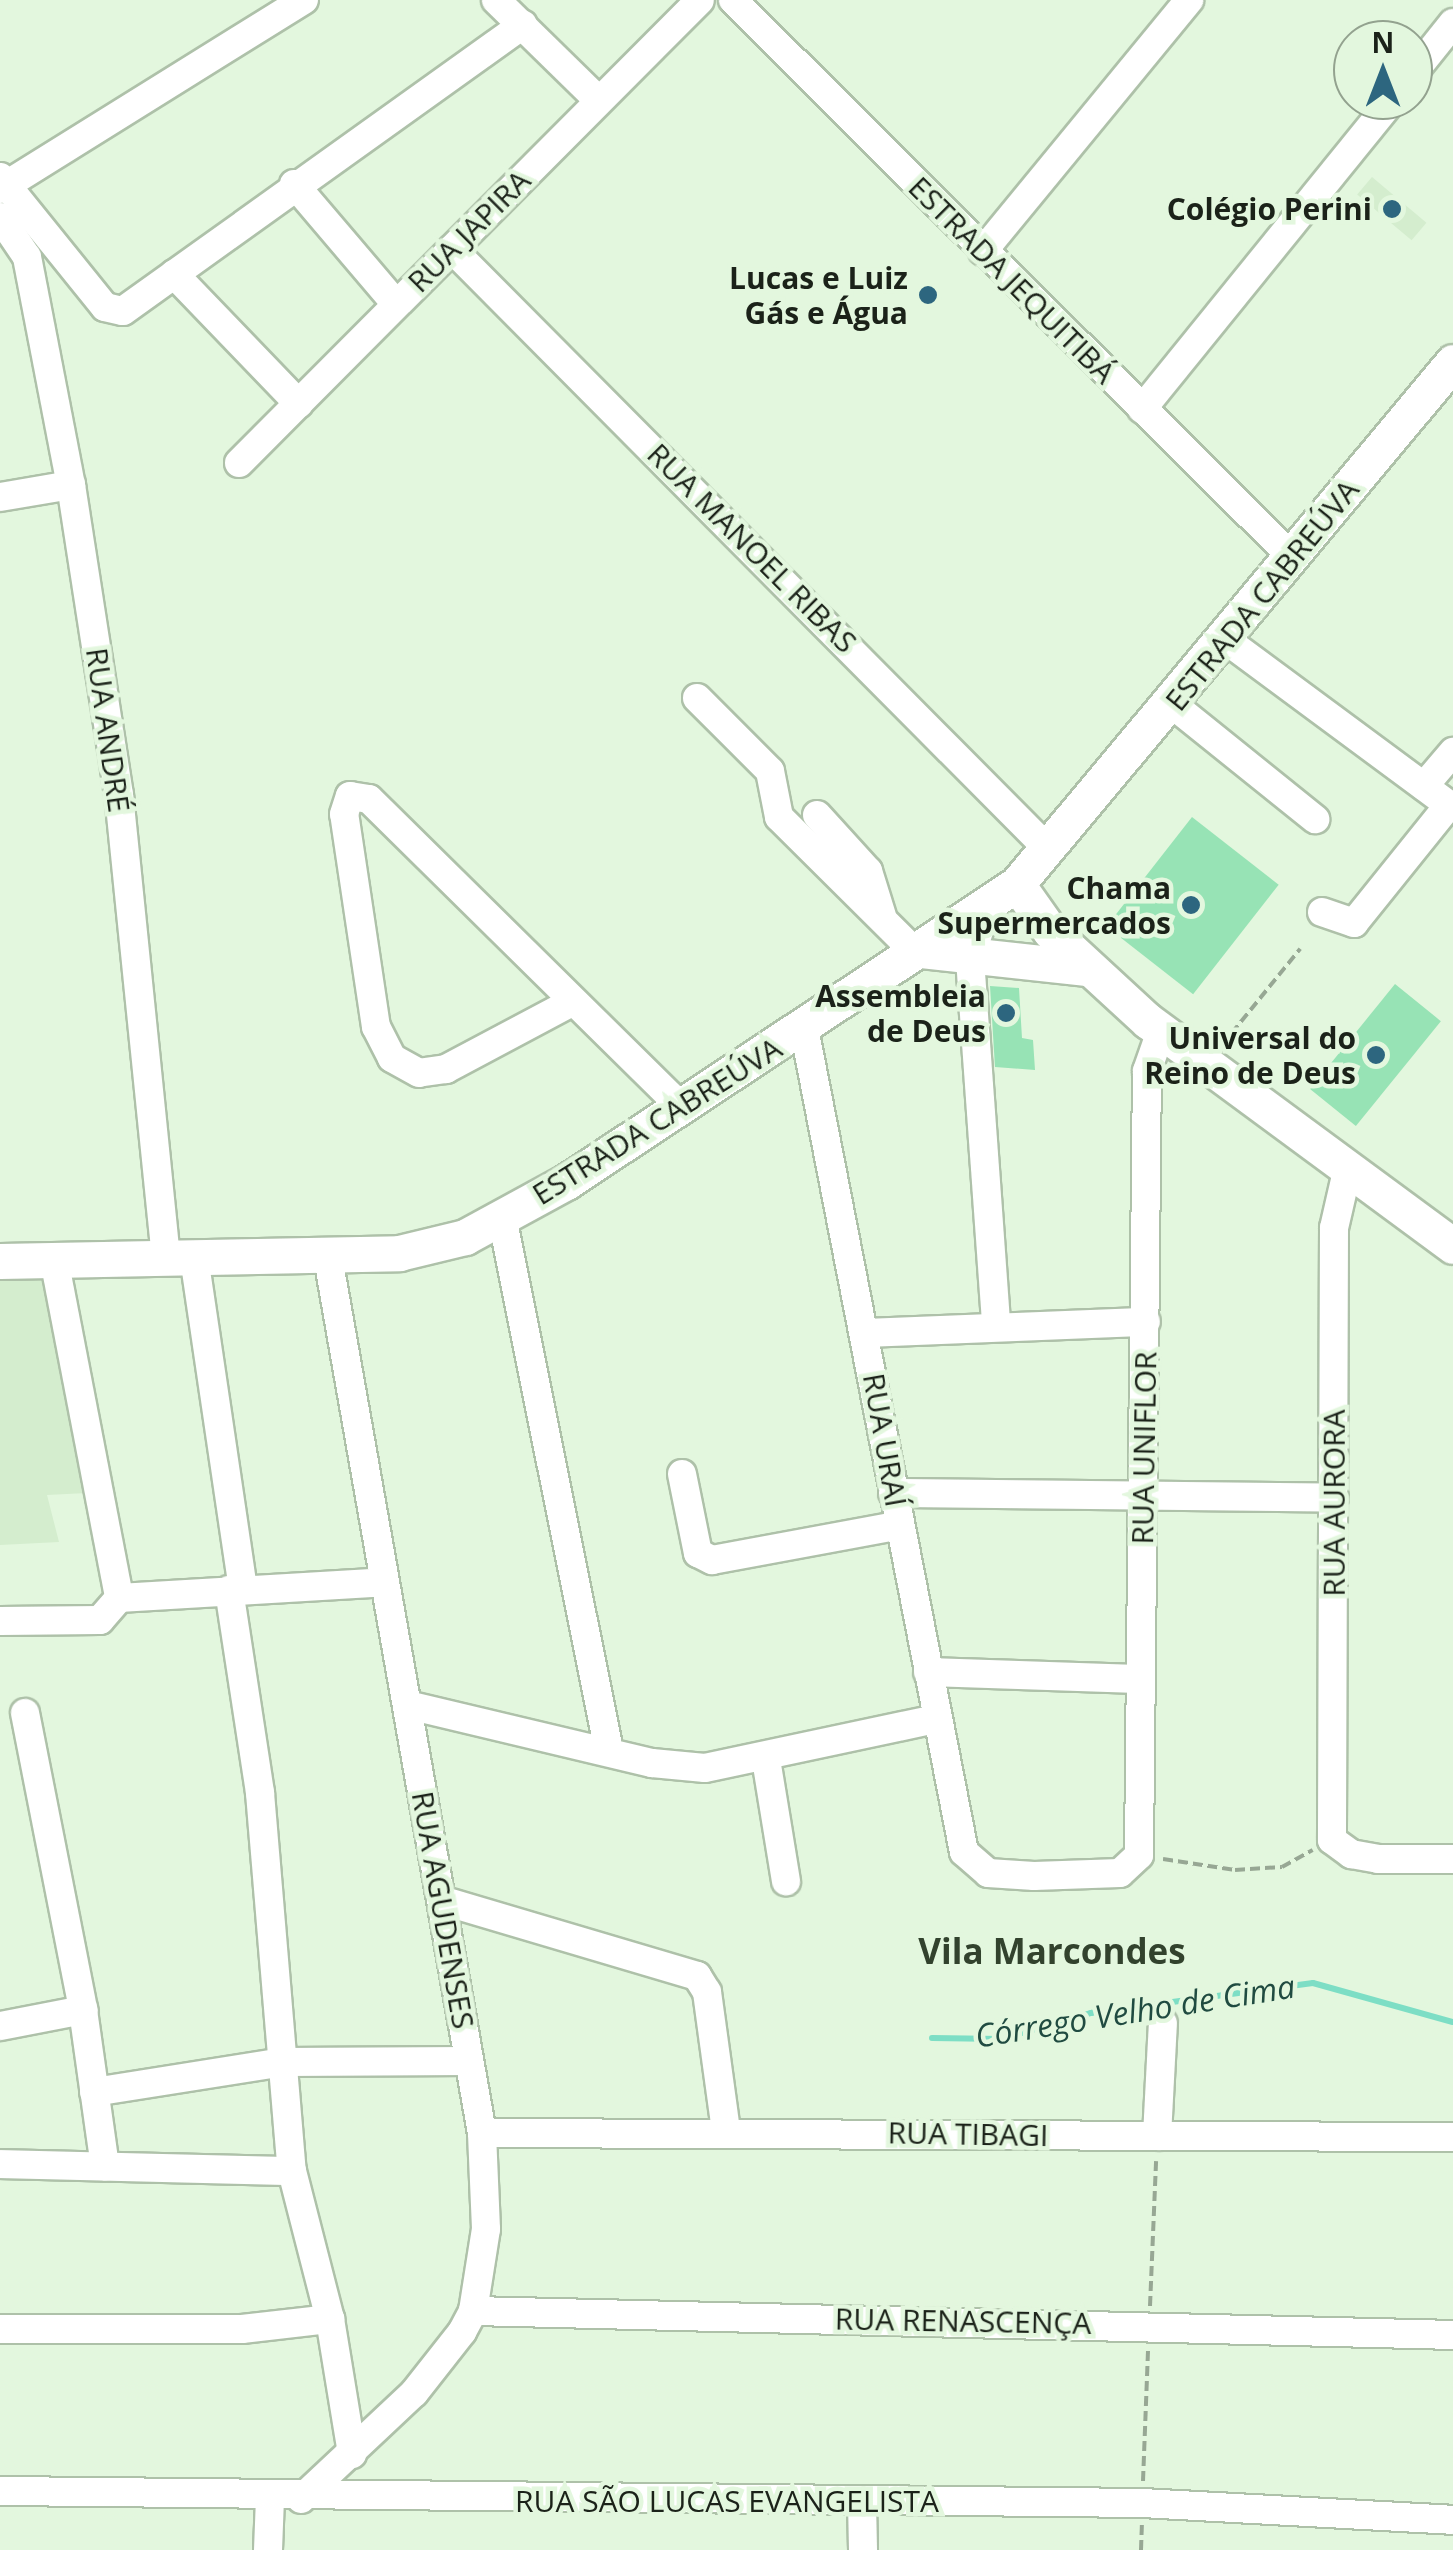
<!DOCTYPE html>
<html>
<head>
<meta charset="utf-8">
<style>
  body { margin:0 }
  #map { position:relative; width:1453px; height:2550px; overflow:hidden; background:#e3f7de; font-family:"Open Sans",sans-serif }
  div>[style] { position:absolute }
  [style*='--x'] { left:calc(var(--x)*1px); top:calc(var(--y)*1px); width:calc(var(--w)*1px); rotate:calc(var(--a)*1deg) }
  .built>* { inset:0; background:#d4edce; transform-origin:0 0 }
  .stream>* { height:6px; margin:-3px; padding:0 3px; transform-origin:3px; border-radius:3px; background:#7ddec5 }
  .building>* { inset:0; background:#97e3b5; transform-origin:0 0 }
  .path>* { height:4px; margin-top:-2px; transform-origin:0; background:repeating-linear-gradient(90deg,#97a794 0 10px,transparent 0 15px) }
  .roads { filter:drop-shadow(2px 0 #aec1a9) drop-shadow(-2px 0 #aec1a9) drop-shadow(0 2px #aec1a9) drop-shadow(0 -2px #aec1a9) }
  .minor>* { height:28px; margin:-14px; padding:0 14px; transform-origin:14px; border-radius:14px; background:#fff }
  .major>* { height:35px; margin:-17.5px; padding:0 17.5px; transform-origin:17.5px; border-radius:17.5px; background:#fff }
  .dots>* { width:28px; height:28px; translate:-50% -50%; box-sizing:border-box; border:5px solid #e3f7de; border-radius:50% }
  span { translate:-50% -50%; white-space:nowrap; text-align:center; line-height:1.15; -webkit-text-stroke:9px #e3f7de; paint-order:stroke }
  .poi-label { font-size:30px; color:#1b2219; font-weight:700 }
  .right { translate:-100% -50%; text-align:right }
  .street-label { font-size:30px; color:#1b2219 }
  .water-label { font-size:32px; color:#204b41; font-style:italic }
  .quarter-label { font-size:35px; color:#32422d; font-weight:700 }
  .north { position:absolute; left:1333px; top:20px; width:100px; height:100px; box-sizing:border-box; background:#e3f7de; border:2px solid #93a28f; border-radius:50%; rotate:0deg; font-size:28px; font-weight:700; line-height:40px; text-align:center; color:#1b2219 }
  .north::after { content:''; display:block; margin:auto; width:35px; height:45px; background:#2d667f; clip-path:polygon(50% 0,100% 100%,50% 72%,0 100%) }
</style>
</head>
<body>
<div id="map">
  <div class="built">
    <div style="left:1372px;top:177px;width:71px;height:23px;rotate:40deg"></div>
    <div style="clip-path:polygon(45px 1275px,87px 1493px,47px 1495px,59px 1542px,0 1545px,0 1276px)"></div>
  </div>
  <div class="stream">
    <div style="--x:932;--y:2038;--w:69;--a:0.8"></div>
    <div style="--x:1001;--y:2039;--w:94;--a:-16.1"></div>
    <div style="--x:1091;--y:2013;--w:224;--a:-7.7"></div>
    <div style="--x:1313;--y:1983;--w:145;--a:15.6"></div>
  </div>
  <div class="building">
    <div style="left:1192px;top:817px;width:110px;height:139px;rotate:38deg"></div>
    <div style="left:1395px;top:984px;width:59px;height:135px;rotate:39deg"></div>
    <div style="clip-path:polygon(990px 986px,1019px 988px,1022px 1038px,1033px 1040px,1035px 1070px,995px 1067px)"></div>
  </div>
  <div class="path">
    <div style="--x:1222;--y:1045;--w:124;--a:-50.9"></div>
    <div style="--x:1163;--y:1859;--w:73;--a:8.7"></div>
    <div style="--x:1235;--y:1870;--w:47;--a:-3.7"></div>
    <div style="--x:1282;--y:1867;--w:35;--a:-29"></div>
    <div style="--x:1150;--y:2306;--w:145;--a:-87.6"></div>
    <div style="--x:1143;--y:2481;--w:131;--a:-87.8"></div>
    <div style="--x:1141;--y:2550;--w:25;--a:-88"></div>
  </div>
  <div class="roads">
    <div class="minor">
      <div style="--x:496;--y:0;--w:143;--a:44.4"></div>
      <div style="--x:733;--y:0;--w:791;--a:44.9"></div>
      <div style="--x:1413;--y:73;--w:64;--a:-51.3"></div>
      <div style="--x:0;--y:177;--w:167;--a:51.1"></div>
      <div style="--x:105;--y:307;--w:18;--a:13"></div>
      <div style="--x:123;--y:311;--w:492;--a:-35.6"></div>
      <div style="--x:294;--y:184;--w:157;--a:49.6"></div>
      <div style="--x:0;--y:189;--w:358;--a:-31.9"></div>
      <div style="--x:0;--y:217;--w:48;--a:56"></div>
      <div style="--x:27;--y:257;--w:232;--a:79.1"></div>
      <div style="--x:71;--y:485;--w:314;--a:81.2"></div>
      <div style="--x:119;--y:795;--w:463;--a:84.2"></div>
      <div style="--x:452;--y:249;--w:847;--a:45.19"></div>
      <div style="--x:983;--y:251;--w:325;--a:-50.6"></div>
      <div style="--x:174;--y:274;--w:180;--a:46.1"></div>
      <div style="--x:1142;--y:409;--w:397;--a:-51"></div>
      <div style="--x:239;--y:463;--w:653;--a:-45.12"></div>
      <div style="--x:0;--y:497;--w:72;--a:-9.6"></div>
      <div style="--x:1226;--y:640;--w:282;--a:36.5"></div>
      <div style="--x:697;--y:698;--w:103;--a:45"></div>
      <div style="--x:770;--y:771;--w:47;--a:78.9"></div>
      <div style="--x:779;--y:817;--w:187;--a:44.8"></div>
      <div style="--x:1172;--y:704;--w:184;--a:38.8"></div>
      <div style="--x:1424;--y:786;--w:45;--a:-49.5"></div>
      <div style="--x:817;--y:815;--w:76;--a:47.7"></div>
      <div style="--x:868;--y:871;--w:47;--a:72.7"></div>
      <div style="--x:989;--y:900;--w:62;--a:107.9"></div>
      <div style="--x:970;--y:959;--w:365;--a:85.9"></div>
      <div style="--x:1322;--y:912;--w:34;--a:19"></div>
      <div style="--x:1354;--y:923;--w:151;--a:-51.2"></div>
      <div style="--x:572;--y:1002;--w:143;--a:152"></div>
      <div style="--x:446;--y:1069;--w:27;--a:172"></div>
      <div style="--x:419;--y:1073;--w:31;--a:-151"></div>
      <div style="--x:392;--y:1058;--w:35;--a:-117"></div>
      <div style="--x:376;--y:1027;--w:215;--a:-98.5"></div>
      <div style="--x:344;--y:814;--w:19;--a:-72"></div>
      <div style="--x:350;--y:796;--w:19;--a:9"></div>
      <div style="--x:369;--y:799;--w:438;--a:44.6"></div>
      <div style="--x:804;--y:1028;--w:839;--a:79.01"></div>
      <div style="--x:964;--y:1852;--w:32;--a:41"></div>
      <div style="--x:988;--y:1873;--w:46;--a:3.7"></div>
      <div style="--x:1034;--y:1876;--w:86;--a:-2"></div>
      <div style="--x:1120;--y:1873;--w:26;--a:-43"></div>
      <div style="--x:1139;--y:1855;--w:784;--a:-89.42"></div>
      <div style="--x:1147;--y:1071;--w:42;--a:-70.7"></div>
      <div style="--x:1348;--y:1167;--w:63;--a:102.9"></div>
      <div style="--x:1334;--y:1228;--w:612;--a:90.19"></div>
      <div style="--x:1332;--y:1840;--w:24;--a:36"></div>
      <div style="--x:1351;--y:1854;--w:27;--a:10"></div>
      <div style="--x:1378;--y:1859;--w:75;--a:0"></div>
      <div style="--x:502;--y:1217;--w:545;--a:78.67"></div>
      <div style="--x:194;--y:1257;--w:336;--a:81.6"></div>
      <div style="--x:54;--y:1259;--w:345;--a:79.1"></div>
      <div style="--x:867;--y:1333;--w:279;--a:-2.3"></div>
      <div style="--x:682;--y:1474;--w:81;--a:78.6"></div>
      <div style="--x:698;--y:1553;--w:16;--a:27"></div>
      <div style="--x:712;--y:1560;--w:191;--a:-10.5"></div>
      <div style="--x:893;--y:1493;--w:441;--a:0.6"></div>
      <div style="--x:229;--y:1590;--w:205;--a:81.3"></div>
      <div style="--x:260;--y:1793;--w:379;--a:85.2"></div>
      <div style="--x:292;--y:2171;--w:153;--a:75.6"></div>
      <div style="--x:330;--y:2319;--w:137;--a:80.7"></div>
      <div style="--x:0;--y:1621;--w:100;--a:-0.6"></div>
      <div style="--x:100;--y:1620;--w:29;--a:-49"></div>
      <div style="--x:119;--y:1598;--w:266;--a:-3.4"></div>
      <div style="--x:928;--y:1672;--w:211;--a:1.9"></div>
      <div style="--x:408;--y:1705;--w:251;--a:13.4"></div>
      <div style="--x:652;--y:1763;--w:53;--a:5.4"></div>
      <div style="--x:705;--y:1768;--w:235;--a:-12"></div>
      <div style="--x:25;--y:1713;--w:303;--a:78.9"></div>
      <div style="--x:83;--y:2010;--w:158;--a:82"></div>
      <div style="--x:766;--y:1759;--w:124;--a:80.7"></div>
      <div style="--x:444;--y:1901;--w:264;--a:16.5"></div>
      <div style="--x:697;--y:1976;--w:19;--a:58"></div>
      <div style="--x:707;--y:1992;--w:140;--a:82.2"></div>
      <div style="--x:0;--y:2026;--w:85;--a:-10.9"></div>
      <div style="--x:94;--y:2092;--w:191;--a:-9"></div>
      <div style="--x:283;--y:2062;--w:186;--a:-0.3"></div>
      <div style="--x:482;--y:2133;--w:971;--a:0.24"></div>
      <div style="--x:1157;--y:2136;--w:113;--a:-87"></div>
      <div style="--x:0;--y:2164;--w:292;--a:1.4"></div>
      <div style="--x:473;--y:2311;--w:980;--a:1.4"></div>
      <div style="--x:0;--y:2329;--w:242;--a:0"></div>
      <div style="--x:242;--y:2329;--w:89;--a:-6.5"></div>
      <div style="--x:0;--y:2491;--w:1142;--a:0.6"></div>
      <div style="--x:1142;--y:2503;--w:311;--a:3.1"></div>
      <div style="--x:301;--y:2499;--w:155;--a:-43.2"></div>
      <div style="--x:414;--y:2393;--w:78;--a:-51.8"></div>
      <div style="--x:462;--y:2332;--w:24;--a:-62"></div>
      <div style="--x:473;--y:2311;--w:83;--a:-81"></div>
      <div style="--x:486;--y:2229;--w:96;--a:-92.4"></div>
      <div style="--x:482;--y:2133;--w:888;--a:-99.98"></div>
      <div style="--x:862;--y:2502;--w:48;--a:88.8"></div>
      <div style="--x:268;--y:2550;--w:51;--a:-87.8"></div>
    </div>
    <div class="major">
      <div style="--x:1017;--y:884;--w:57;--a:54.9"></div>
      <div style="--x:1050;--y:931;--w:133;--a:42.6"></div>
      <div style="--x:1148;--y:1021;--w:379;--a:36.4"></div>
      <div style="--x:912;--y:949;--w:176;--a:6.2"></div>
      <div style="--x:0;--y:1261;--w:399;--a:-1.1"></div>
      <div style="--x:399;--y:1253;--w:68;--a:-13.6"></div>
      <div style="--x:465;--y:1237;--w:115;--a:-28.6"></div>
      <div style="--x:566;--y:1182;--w:541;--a:-33.45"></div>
      <div style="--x:1017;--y:884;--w:680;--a:-50.13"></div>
    </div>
  </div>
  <div class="dots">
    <div style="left:1392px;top:209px;background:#2d667f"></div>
    <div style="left:928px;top:295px;background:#2d667f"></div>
    <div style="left:1191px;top:905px;background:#2d667f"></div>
    <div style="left:1006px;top:1013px;background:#2d667f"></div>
    <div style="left:1376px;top:1055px;background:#2d667f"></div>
  </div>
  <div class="poi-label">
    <span class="right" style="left:1372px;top:209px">Colégio Perini</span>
    <span class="right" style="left:908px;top:295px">Lucas e Luiz<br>Gás e Água</span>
    <span class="right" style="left:1171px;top:905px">Chama<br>Supermercados</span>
    <span class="right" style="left:986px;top:1013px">Assembleia<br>de Deus</span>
    <span class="right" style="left:1356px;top:1055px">Universal do<br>Reino de Deus</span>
  </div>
  <div class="street-label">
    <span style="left:469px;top:231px;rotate:-45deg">RUA JAPIRA</span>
    <span style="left:1012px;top:280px;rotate:45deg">ESTRADA JEQUITIBÁ</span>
    <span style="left:752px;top:548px;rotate:45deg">RUA MANOEL RIBAS</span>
    <span style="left:1262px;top:595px;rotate:-51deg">ESTRADA CABREÚVA</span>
    <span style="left:108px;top:730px;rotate:82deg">RUA ANDRÉ</span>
    <span style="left:657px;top:1121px;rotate:-32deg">ESTRADA CABREÚVA</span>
    <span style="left:885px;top:1440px;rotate:80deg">RUA URAÍ</span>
    <span style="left:1144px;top:1448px;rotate:-89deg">RUA UNIFLOR</span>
    <span style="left:1334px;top:1503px;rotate:-90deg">RUA AURORA</span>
    <span style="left:443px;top:1910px;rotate:80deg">RUA AGUDENSES</span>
    <span style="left:968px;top:2134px;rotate:1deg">RUA TIBAGI</span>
    <span style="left:963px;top:2321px;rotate:1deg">RUA RENASCENÇA</span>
    <span style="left:727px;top:2501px">RUA SÃO LUCAS EVANGELISTA</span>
  </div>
  <div class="water-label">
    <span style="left:1135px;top:2011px;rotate:-9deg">Córrego Velho de Cima</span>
  </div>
  <div class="quarter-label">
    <span style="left:1052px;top:1951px">Vila Marcondes</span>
  </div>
  <div class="north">N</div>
</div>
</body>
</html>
